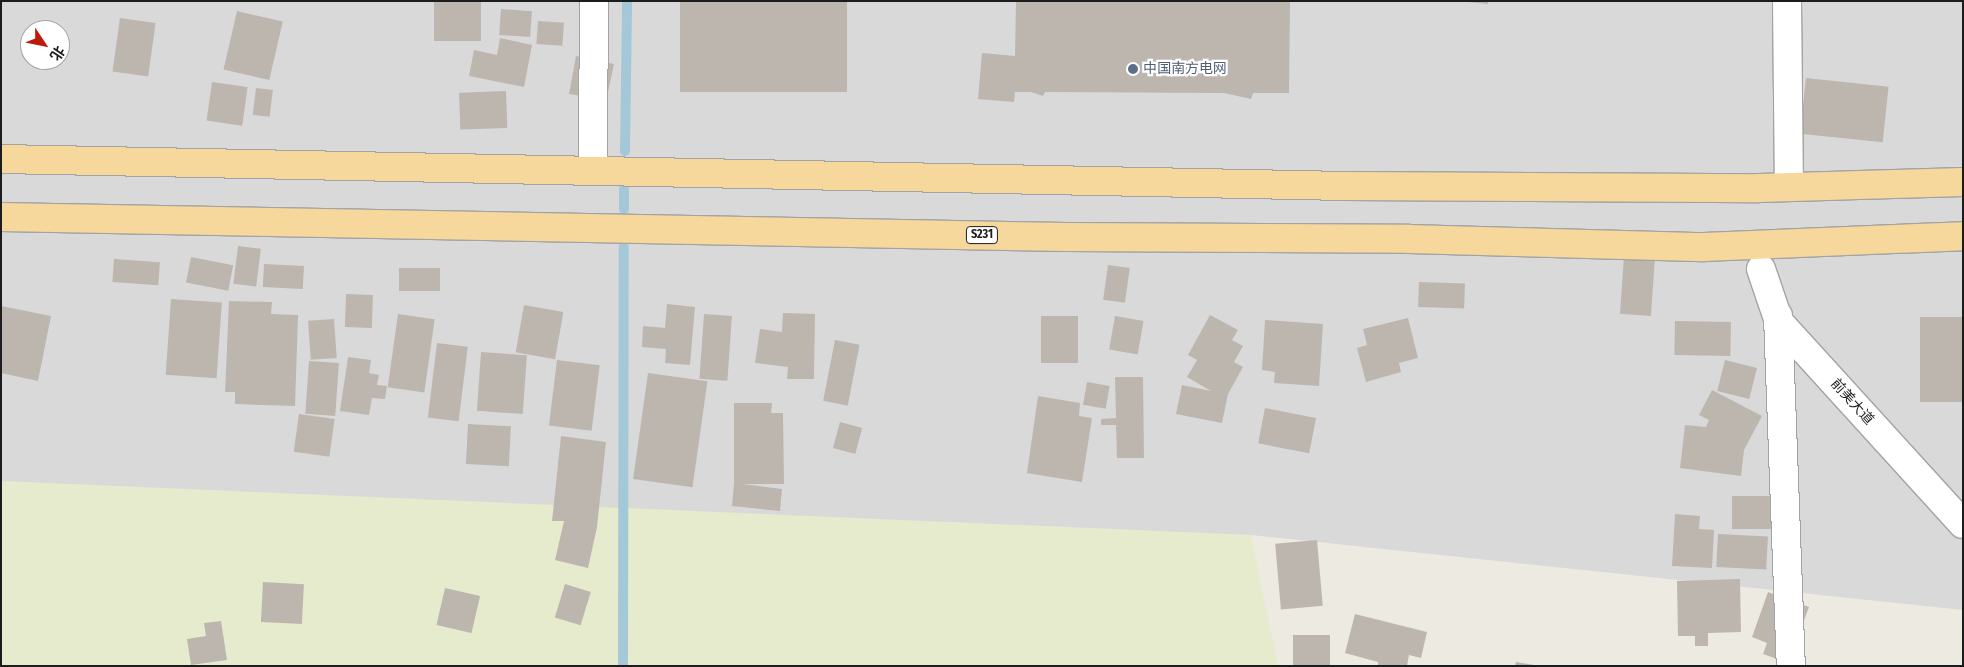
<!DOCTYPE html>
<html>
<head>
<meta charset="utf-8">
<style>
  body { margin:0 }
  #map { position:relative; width:1964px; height:667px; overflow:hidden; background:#edeae2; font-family:"Fira Sans Condensed","Noto Sans SC",sans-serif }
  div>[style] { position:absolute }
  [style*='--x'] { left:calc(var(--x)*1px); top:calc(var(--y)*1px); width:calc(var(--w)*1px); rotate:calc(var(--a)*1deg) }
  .residential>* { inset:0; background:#dad9d9 }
  .farmland>* { inset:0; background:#e6ebcd }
  .stream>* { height:10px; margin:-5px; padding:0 5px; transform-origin:5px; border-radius:5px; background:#a4c8d8 }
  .building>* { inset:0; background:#bdb6af; transform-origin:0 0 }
  .roads { filter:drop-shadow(1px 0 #a3a3a3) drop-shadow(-1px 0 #a3a3a3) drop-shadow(0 1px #a3a3a3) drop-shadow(0 -1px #a3a3a3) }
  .minor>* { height:28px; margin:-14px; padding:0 14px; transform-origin:14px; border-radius:14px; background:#fff }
  .major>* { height:28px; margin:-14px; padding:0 14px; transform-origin:14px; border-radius:14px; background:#f6d89d }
  .dots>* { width:14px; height:14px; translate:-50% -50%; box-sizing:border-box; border:2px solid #fff; border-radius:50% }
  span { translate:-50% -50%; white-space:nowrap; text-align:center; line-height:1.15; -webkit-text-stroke:4.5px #fff; paint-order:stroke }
  .shield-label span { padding:1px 4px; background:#fff; border:1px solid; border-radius:4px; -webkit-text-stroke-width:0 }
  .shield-label { font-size:12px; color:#1c1c1c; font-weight:700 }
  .service-label { font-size:14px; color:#4e5e75 }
  .left { translate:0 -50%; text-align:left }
  .street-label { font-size:14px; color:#1c1c1c }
  .frame { position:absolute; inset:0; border:2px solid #1c1c1c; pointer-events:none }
  .north { position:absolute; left:20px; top:20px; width:50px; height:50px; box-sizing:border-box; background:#fff; border:1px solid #a4a4a4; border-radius:50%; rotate:124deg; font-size:14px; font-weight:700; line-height:20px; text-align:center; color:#1c1c1c }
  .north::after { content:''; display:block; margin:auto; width:18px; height:22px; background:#bc1b0b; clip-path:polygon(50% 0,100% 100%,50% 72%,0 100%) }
</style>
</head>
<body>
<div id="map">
  <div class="residential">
    <div style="clip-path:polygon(evenodd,1px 1px,1963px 1px,1963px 610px,1251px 535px,715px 559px,1px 529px,1px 1px,30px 30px,60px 30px,60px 60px,30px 60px,30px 30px)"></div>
  </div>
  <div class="farmland">
    <div style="clip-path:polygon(1px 481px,1251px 535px,1278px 666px,1px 666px)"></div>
  </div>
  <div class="stream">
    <div style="--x:625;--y:151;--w:150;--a:-89.2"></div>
    <div style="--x:624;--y:209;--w:20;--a:-90"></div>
    <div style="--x:623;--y:666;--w:419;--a:-89.9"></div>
  </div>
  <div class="building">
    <div style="left:434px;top:1px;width:47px;height:40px"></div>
    <div style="left:680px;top:1px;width:167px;height:91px"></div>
    <div style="clip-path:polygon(1016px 1px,1290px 1px,1289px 93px,1253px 93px,1251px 99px,1224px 93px,1045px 92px,1043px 96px,1031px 92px,1015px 92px,1014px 102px,978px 99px,982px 53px,1015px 56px)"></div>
    <div style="clip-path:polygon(1457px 1px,1488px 1px,1488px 4px)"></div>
    <div style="left:501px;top:9px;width:31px;height:26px;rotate:4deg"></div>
    <div style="left:237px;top:11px;width:47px;height:60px;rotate:13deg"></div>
    <div style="left:120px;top:18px;width:36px;height:54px;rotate:8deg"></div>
    <div style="left:538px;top:21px;width:26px;height:23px;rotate:4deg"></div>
    <div style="clip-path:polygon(500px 38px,532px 45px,524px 87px,469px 76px,474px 50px,497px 55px)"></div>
    <div style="clip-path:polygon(576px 56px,614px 64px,604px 111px,582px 96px,569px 94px)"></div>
    <div style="left:1806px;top:78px;width:83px;height:56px;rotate:6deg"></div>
    <div style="left:212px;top:82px;width:36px;height:39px;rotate:8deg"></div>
    <div style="left:256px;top:88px;width:17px;height:27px;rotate:7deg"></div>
    <div style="left:506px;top:91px;width:37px;height:47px;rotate:88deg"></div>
    <div style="left:238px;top:246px;width:23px;height:38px;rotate:7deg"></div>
    <div style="left:1624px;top:256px;width:31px;height:58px;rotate:4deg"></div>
    <div style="left:191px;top:257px;width:43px;height:26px;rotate:11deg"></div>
    <div style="left:114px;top:259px;width:46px;height:23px;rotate:4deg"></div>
    <div style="left:264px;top:264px;width:40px;height:23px;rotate:3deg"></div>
    <div style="left:1108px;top:265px;width:22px;height:35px;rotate:8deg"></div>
    <div style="left:399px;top:268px;width:41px;height:23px"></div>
    <div style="left:1419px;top:282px;width:46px;height:25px;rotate:2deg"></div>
    <div style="left:346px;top:294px;width:27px;height:33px;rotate:2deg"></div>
    <div style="left:171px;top:299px;width:51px;height:76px;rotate:4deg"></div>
    <div style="clip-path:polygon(229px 301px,272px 302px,271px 314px,298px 315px,295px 406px,235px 404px,235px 392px,225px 392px)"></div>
    <div style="clip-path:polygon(667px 304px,695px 307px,690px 365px,665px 363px,666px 349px,642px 347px,643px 326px,665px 328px)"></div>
    <div style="left:524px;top:305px;width:40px;height:48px;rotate:10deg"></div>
    <div style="clip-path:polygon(1px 306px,51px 316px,38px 381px,1px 373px)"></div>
    <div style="clip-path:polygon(783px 313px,815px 314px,814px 379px,787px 379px,788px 367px,755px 363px,760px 329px,782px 332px)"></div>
    <div style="left:398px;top:314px;width:37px;height:74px;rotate:8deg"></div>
    <div style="left:704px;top:314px;width:28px;height:65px;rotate:4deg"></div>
    <div style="clip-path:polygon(1210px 315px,1238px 330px,1232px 340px,1243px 346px,1234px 362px,1243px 367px,1228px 394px,1222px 423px,1176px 414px,1182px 385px,1211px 391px,1187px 377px,1197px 360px,1188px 355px)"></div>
    <div style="left:1041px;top:316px;width:37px;height:47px"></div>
    <div style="left:1115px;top:316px;width:29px;height:34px;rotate:10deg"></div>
    <div style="left:1963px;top:317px;width:85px;height:43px;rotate:90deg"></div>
    <div style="clip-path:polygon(1408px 318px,1418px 358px,1399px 363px,1401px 372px,1366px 382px,1357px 348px,1367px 345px,1363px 329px)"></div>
    <div style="left:334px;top:319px;width:39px;height:26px;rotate:86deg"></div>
    <div style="clip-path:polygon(1265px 320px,1323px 324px,1319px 386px,1274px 383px,1275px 372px,1262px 370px)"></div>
    <div style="left:1675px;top:321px;width:56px;height:34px;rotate:1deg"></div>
    <div style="left:835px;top:340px;width:25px;height:62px;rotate:11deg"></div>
    <div style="left:437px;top:343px;width:31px;height:75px;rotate:7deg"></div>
    <div style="left:481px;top:352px;width:46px;height:59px;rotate:4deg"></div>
    <div style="clip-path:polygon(348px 357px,371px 360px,369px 373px,379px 375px,377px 385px,387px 386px,385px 399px,372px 398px,369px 415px,340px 411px)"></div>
    <div style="left:557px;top:360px;width:43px;height:66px;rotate:7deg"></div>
    <div style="left:1725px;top:360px;width:33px;height:32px;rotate:14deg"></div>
    <div style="left:309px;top:361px;width:30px;height:53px;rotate:4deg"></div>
    <div style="left:648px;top:373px;width:60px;height:107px;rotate:8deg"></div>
    <div style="clip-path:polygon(1115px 377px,1143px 377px,1144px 458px,1117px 458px,1116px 425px,1101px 425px,1101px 419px,1116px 418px)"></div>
    <div style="left:1087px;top:382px;width:23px;height:23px;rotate:10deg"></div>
    <div style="clip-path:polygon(1712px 390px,1762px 416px,1744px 450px,1741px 476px,1680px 468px,1685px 425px,1706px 427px,1709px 420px,1699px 415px)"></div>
    <div style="clip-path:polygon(1038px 396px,1080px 403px,1079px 416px,1092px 418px,1082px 482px,1027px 473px)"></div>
    <div style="clip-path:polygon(734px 403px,772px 403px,771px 413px,783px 413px,784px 484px,743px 484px,782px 489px,780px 511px,732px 506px,734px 483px)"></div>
    <div style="left:1265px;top:408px;width:52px;height:36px;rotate:11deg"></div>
    <div style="left:299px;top:414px;width:36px;height:38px;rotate:8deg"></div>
    <div style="left:840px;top:422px;width:23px;height:27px;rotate:15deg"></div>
    <div style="left:468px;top:424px;width:43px;height:40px;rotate:3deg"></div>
    <div style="clip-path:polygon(561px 436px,606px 442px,597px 527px,588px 568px,555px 560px,564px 521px,552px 521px)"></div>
    <div style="left:1732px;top:496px;width:42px;height:33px"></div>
    <div style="clip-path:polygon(1675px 514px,1700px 516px,1699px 529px,1714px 530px,1712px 568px,1672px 566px)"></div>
    <div style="left:1718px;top:534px;width:50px;height:33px;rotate:3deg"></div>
    <div style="left:1317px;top:540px;width:66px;height:42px;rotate:85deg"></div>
    <div style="clip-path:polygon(1740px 579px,1741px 632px,1708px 633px,1708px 646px,1695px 646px,1695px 636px,1678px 636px,1677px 581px)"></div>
    <div style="left:263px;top:582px;width:41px;height:40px;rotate:3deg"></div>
    <div style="left:565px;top:584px;width:27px;height:35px;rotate:17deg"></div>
    <div style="left:445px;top:588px;width:36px;height:38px;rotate:13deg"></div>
    <div style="clip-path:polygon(1768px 592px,1809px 607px,1788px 663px,1763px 654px,1767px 643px,1752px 637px)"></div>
    <div style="clip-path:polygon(1355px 614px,1427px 632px,1421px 658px,1409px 655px,1407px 666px,1378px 666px,1378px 662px,1345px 653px)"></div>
    <div style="clip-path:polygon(221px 621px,227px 660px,191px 665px,187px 639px,206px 636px,204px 623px)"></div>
    <div style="left:1293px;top:635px;width:37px;height:30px"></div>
    <div style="clip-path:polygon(1516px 662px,1534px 665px,1534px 666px,1515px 666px)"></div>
  </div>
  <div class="roads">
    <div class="minor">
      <div style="--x:1787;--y:1;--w:186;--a:89.4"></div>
      <div style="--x:593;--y:169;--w:168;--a:-89.7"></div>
      <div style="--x:1761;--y:269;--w:56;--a:71.2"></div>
      <div style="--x:1779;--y:322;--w:273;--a:47.7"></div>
      <div style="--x:1778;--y:316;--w:350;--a:87.9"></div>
    </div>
    <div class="major">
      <div style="--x:1;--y:159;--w:1346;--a:1.15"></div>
      <div style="--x:1347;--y:186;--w:412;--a:0.3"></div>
      <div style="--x:1759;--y:188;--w:204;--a:-1.7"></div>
      <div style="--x:1;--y:217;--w:1065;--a:1.08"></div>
      <div style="--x:1066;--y:237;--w:343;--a:0.3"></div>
      <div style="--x:1409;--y:239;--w:295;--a:1.6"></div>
      <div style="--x:1704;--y:247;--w:259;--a:-2.4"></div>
    </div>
  </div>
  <div class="dots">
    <div style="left:1133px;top:69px;background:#5c6f8a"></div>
  </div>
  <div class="shield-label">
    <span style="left:982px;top:235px">S231</span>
  </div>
  <div class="service-label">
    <span class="left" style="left:1143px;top:69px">中国南方电网</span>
  </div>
  <div class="street-label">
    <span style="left:1852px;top:402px;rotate:48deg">前美大道</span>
  </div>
  <div class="frame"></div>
  <div class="north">北</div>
</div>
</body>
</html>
